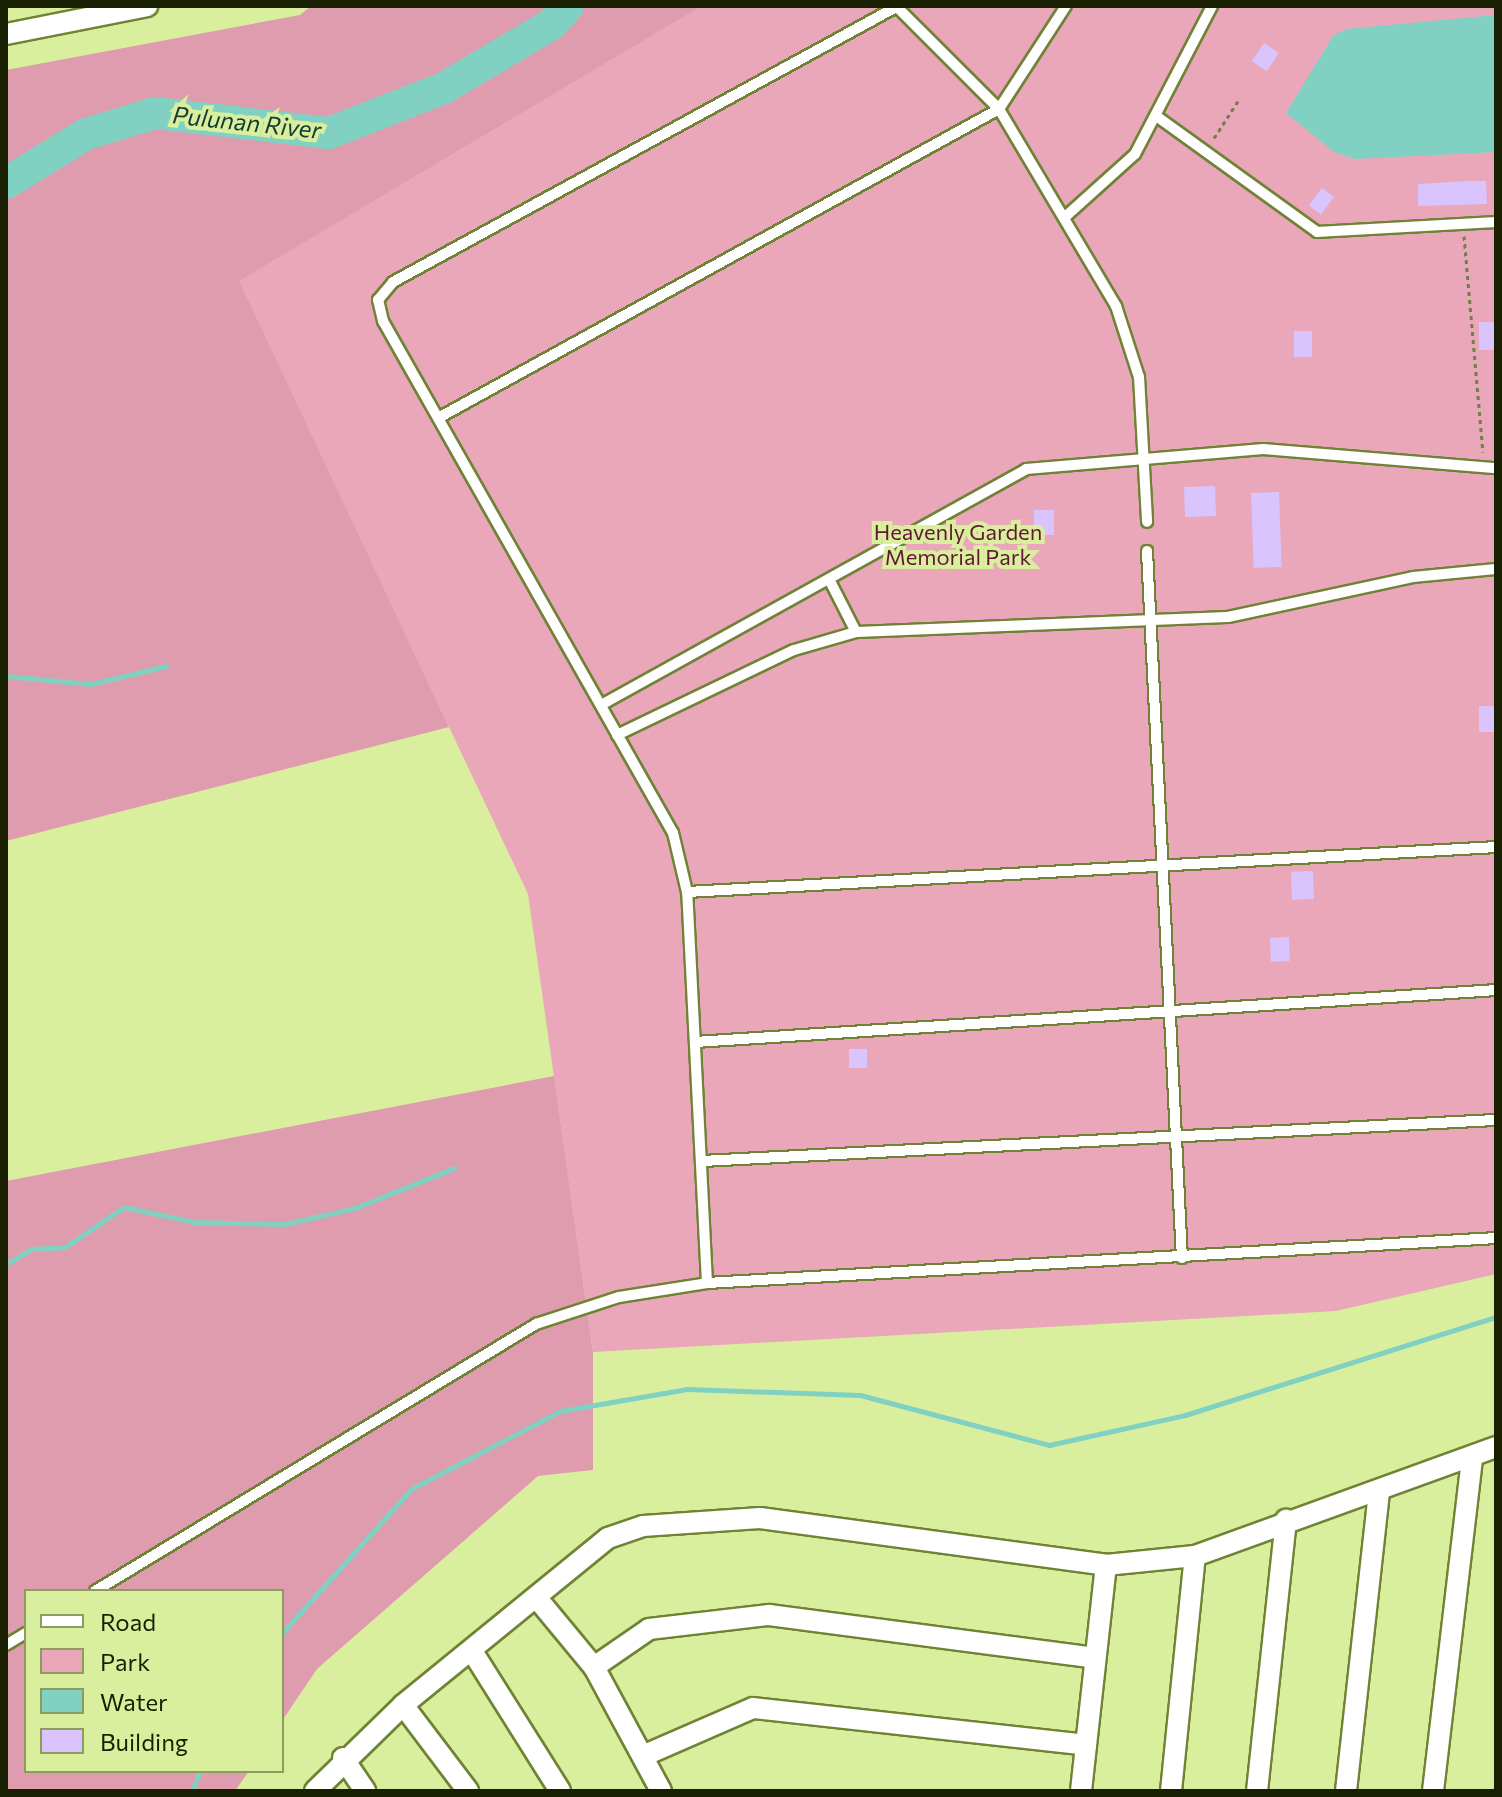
<!DOCTYPE html>
<html>
<head>
<meta charset="utf-8">
<style>
  body { margin:0 }
  #map { position:relative; width:1502px; height:1797px; overflow:hidden; background:#d9ef9e; font-family:Commissioner,sans-serif }
  div>[style] { position:absolute }
  [style*='--x'] { left:calc(var(--x)*1px); top:calc(var(--y)*1px); width:calc(var(--w)*1px); rotate:calc(var(--a)*1deg) }
  .green>* { inset:0; background:#e9a7b9 }
  .forest>* { inset:0; background:#df9cae }
  .water>* { inset:0; background:#80d1c2 }
  .stream>* { height:5px; margin:-2.5px; padding:0 2.5px; transform-origin:2.5px; border-radius:2.5px; background:#80d1c2 }
  .river>* { height:32px; margin:-16px; padding:0 16px; transform-origin:16px; border-radius:16px; background:#80d1c2 }
  .building>* { inset:0; background:#d9c4fe; transform-origin:0 0 }
  .path>* { height:3px; margin-top:-1.5px; transform-origin:0; background:repeating-linear-gradient(90deg,#727f49 0 4px,transparent 0 8px) }
  .roads { filter:drop-shadow(2px 0 #708335) drop-shadow(-2px 0 #708335) drop-shadow(0 2px #708335) drop-shadow(0 -2px #708335) }
  .lane>* { height:10px; margin:-5px; padding:0 5px; transform-origin:5px; border-radius:5px; background:#fff }
  .street>* { height:20px; margin:-10px; padding:0 10px; transform-origin:10px; border-radius:10px; background:#fff }
  span { translate:-50% -50%; white-space:nowrap; text-align:center; line-height:1.15; -webkit-text-stroke:8px #d9ef9e; paint-order:stroke }
  .park-label { font-size:22px; color:#641735 }
  .water-label { font-size:24px; color:#133a34; font-style:italic }
  .frame { position:absolute; inset:0; border:8px solid #192001; pointer-events:none }
  .legend { position:absolute; left:24px; top:1589px; width:260px; height:184px; box-sizing:border-box; background:#d9ef9e; border:2px solid #8c9c5f; margin:0; padding:10px 14px; list-style:none; font-size:24px; color:#192001 }
  .legend li { display:flex; align-items:center; gap:16px; height:40px }
  .legend b { width:40px; border:2px solid #8c9c5f }
</style>
</head>
<body>
<div id="map">
  <div class="green">
    <div style="clip-path:polygon(702px 6px,1496px 6px,1496px 1274px,1336px 1311px,593px 1352px,528px 894px,238px 281px)"></div>
  </div>
  <div class="forest">
    <div style="clip-path:polygon(311px 6px,702px 6px,239px 281px,449px 727px,6px 841px,6px 70px,300px 15px)"></div>
    <div style="clip-path:polygon(554px 1076px,593px 1352px,593px 1470px,538px 1476px,317px 1669px,282px 1721px,282px 1591px,26px 1591px,26px 1771px,249px 1771px,235px 1791px,6px 1791px,6px 1181px)"></div>
  </div>
  <div class="water">
    <div style="clip-path:polygon(1496px 15px,1496px 152px,1355px 159px,1334px 152px,1286px 113px,1333px 36px,1346px 29px)"></div>
  </div>
  <div class="stream">
    <div style="--x:6;--y:676;--w:85;--a:5.4"></div>
    <div style="--x:91;--y:684;--w:77;--a:-13.5"></div>
    <div style="--x:6;--y:1264;--w:29;--a:-31"></div>
    <div style="--x:31;--y:1249;--w:34;--a:-3"></div>
    <div style="--x:65;--y:1247;--w:71;--a:-34.1"></div>
    <div style="--x:124;--y:1207;--w:72;--a:12.1"></div>
    <div style="--x:194;--y:1222;--w:91;--a:1.3"></div>
    <div style="--x:285;--y:1224;--w:72;--a:-12.9"></div>
    <div style="--x:355;--y:1208;--w:107;--a:-22"></div>
    <div style="--x:282;--y:1633;--w:193;--a:-48.1"></div>
    <div style="--x:411;--y:1489;--w:168;--a:-27.6"></div>
    <div style="--x:560;--y:1411;--w:129;--a:-9.8"></div>
    <div style="--x:687;--y:1389;--w:173;--a:2"></div>
    <div style="--x:860;--y:1395;--w:196;--a:14.8"></div>
    <div style="--x:1049;--y:1445;--w:139;--a:-12.4"></div>
    <div style="--x:1185;--y:1415;--w:326;--a:-17.5"></div>
    <div style="--x:192;--y:1791;--w:22;--a:-68"></div>
  </div>
  <div class="river">
    <div style="--x:6;--y:183;--w:94;--a:-31.5"></div>
    <div style="--x:86;--y:134;--w:72;--a:-16.9"></div>
    <div style="--x:155;--y:113;--w:175;--a:6.6"></div>
    <div style="--x:329;--y:133;--w:123;--a:-21.4"></div>
    <div style="--x:444;--y:88;--w:126;--a:-30.7"></div>
    <div style="--x:552;--y:24;--w:24;--a:-48"></div>
  </div>
  <div class="building">
    <div style="left:1264px;top:43px;width:18px;height:22px;rotate:34deg"></div>
    <div style="clip-path:polygon(1468px 181px,1486px 181px,1487px 204px,1418px 206px,1418px 184px)"></div>
    <div style="left:1322px;top:188px;width:15px;height:22px;rotate:37deg"></div>
    <div style="left:1479px;top:322px;width:17px;height:28px"></div>
    <div style="left:1312px;top:331px;width:26px;height:18px;rotate:90deg"></div>
    <div style="left:1215px;top:486px;width:30px;height:31px;rotate:88deg"></div>
    <div style="left:1279px;top:492px;width:75px;height:28px;rotate:88deg"></div>
    <div style="left:1034px;top:510px;width:20px;height:25px"></div>
    <div style="left:1496px;top:706px;width:26px;height:17px;rotate:90deg"></div>
    <div style="left:1313px;top:871px;width:28px;height:22px;rotate:88deg"></div>
    <div style="left:1289px;top:937px;width:24px;height:19px;rotate:88deg"></div>
    <div style="left:867px;top:1049px;width:19px;height:18px;rotate:90deg"></div>
  </div>
  <div class="path">
    <div style="--x:1214;--y:138;--w:44;--a:-57"></div>
    <div style="--x:1464;--y:236;--w:217;--a:85"></div>
  </div>
  <div class="roads">
    <div class="lane">
      <div style="--x:897;--y:7;--w:144;--a:45"></div>
      <div style="--x:999;--y:109;--w:229;--a:59.3"></div>
      <div style="--x:1116;--y:306;--w:75;--a:72.1"></div>
      <div style="--x:1139;--y:377;--w:145;--a:86.8"></div>
      <div style="--x:1159;--y:118;--w:195;--a:35.8"></div>
      <div style="--x:1317;--y:232;--w:179;--a:-3.2"></div>
      <div style="--x:1065;--y:217;--w:94;--a:-42"></div>
      <div style="--x:1135;--y:154;--w:167;--a:-62.5"></div>
      <div style="--x:440;--y:417;--w:638;--a:-28.85"></div>
      <div style="--x:999;--y:109;--w:123;--a:-57"></div>
      <div style="--x:1147;--y:551;--w:708;--a:87.17"></div>
      <div style="--x:831;--y:583;--w:55;--a:63"></div>
      <div style="--x:601;--y:705;--w:486;--a:-29"></div>
      <div style="--x:1026;--y:469;--w:238;--a:-4.8"></div>
      <div style="--x:1263;--y:449;--w:234;--a:4.7"></div>
      <div style="--x:617;--y:735;--w:196;--a:-25.7"></div>
      <div style="--x:794;--y:650;--w:65;--a:-16.2"></div>
      <div style="--x:856;--y:632;--w:372;--a:-2.3"></div>
      <div style="--x:1228;--y:617;--w:189;--a:-12.2"></div>
      <div style="--x:1413;--y:577;--w:83;--a:-5.5"></div>
      <div style="--x:687;--y:892;--w:810;--a:-3.18"></div>
      <div style="--x:695;--y:1042;--w:803;--a:-3.71"></div>
      <div style="--x:702;--y:1161;--w:795;--a:-2.96"></div>
      <div style="--x:707;--y:1283;--w:392;--a:-92.9"></div>
      <div style="--x:687;--y:892;--w:61;--a:-103.3"></div>
      <div style="--x:673;--y:833;--w:588;--a:-119.53"></div>
      <div style="--x:383;--y:321;--w:22;--a:-103"></div>
      <div style="--x:378;--y:300;--w:23;--a:-50"></div>
      <div style="--x:393;--y:282;--w:576;--a:-28.66"></div>
      <div style="--x:95;--y:1591;--w:516;--a:-31.19"></div>
      <div style="--x:536;--y:1324;--w:87;--a:-18"></div>
      <div style="--x:619;--y:1297;--w:89;--a:-9"></div>
      <div style="--x:707;--y:1283;--w:790;--a:-3.26"></div>
      <div style="--x:6;--y:1645;--w:23;--a:-31"></div>
    </div>
    <div class="street">
      <div style="--x:6;--y:34;--w:144;--a:-11.2"></div>
      <div style="--x:536;--y:1597;--w:91;--a:50.4"></div>
      <div style="--x:594;--y:1667;--w:141;--a:61.6"></div>
      <div style="--x:472;--y:1651;--w:165;--a:57.8"></div>
      <div style="--x:594;--y:1667;--w:67;--a:-34.6"></div>
      <div style="--x:649;--y:1629;--w:121;--a:-6.7"></div>
      <div style="--x:769;--y:1615;--w:329;--a:7.5"></div>
      <div style="--x:403;--y:1705;--w:108;--a:52.9"></div>
      <div style="--x:645;--y:1755;--w:118;--a:-23.5"></div>
      <div style="--x:753;--y:1708;--w:335;--a:6.3"></div>
      <div style="--x:343;--y:1758;--w:40;--a:56"></div>
      <div style="--x:315;--y:1791;--w:123;--a:-44.3"></div>
      <div style="--x:403;--y:1705;--w:264;--a:-39.2"></div>
      <div style="--x:608;--y:1538;--w:37;--a:-19"></div>
      <div style="--x:643;--y:1526;--w:117;--a:-3.9"></div>
      <div style="--x:760;--y:1518;--w:349;--a:7.7"></div>
      <div style="--x:1106;--y:1565;--w:89;--a:-5.8"></div>
      <div style="--x:1195;--y:1556;--w:320;--a:-19.9"></div>
      <div style="--x:1081;--y:1791;--w:227;--a:-83.7"></div>
      <div style="--x:1171;--y:1791;--w:236;--a:-84.2"></div>
      <div style="--x:1257;--y:1791;--w:273;--a:-83.9"></div>
      <div style="--x:1346;--y:1791;--w:300;--a:-83.7"></div>
      <div style="--x:1433;--y:1791;--w:335;--a:-83.3"></div>
    </div>
  </div>
  <div class="park-label">
    <span style="left:958px;top:544px">Heavenly Garden<br>Memorial Park</span>
  </div>
  <div class="water-label">
    <span style="left:247px;top:122px;rotate:6deg">Pulunan River</span>
  </div>
  <div class="frame"></div>
  <ul class="legend">
  <li><b style="height:10px;background:#fff"></b>Road</li>
  <li><b style="height:22px;background:#e9a7b9"></b>Park</li>
  <li><b style="height:22px;background:#80d1c2"></b>Water</li>
  <li><b style="height:22px;background:#d9c4fe"></b>Building</li>
  </ul>
</div>
</body>
</html>
